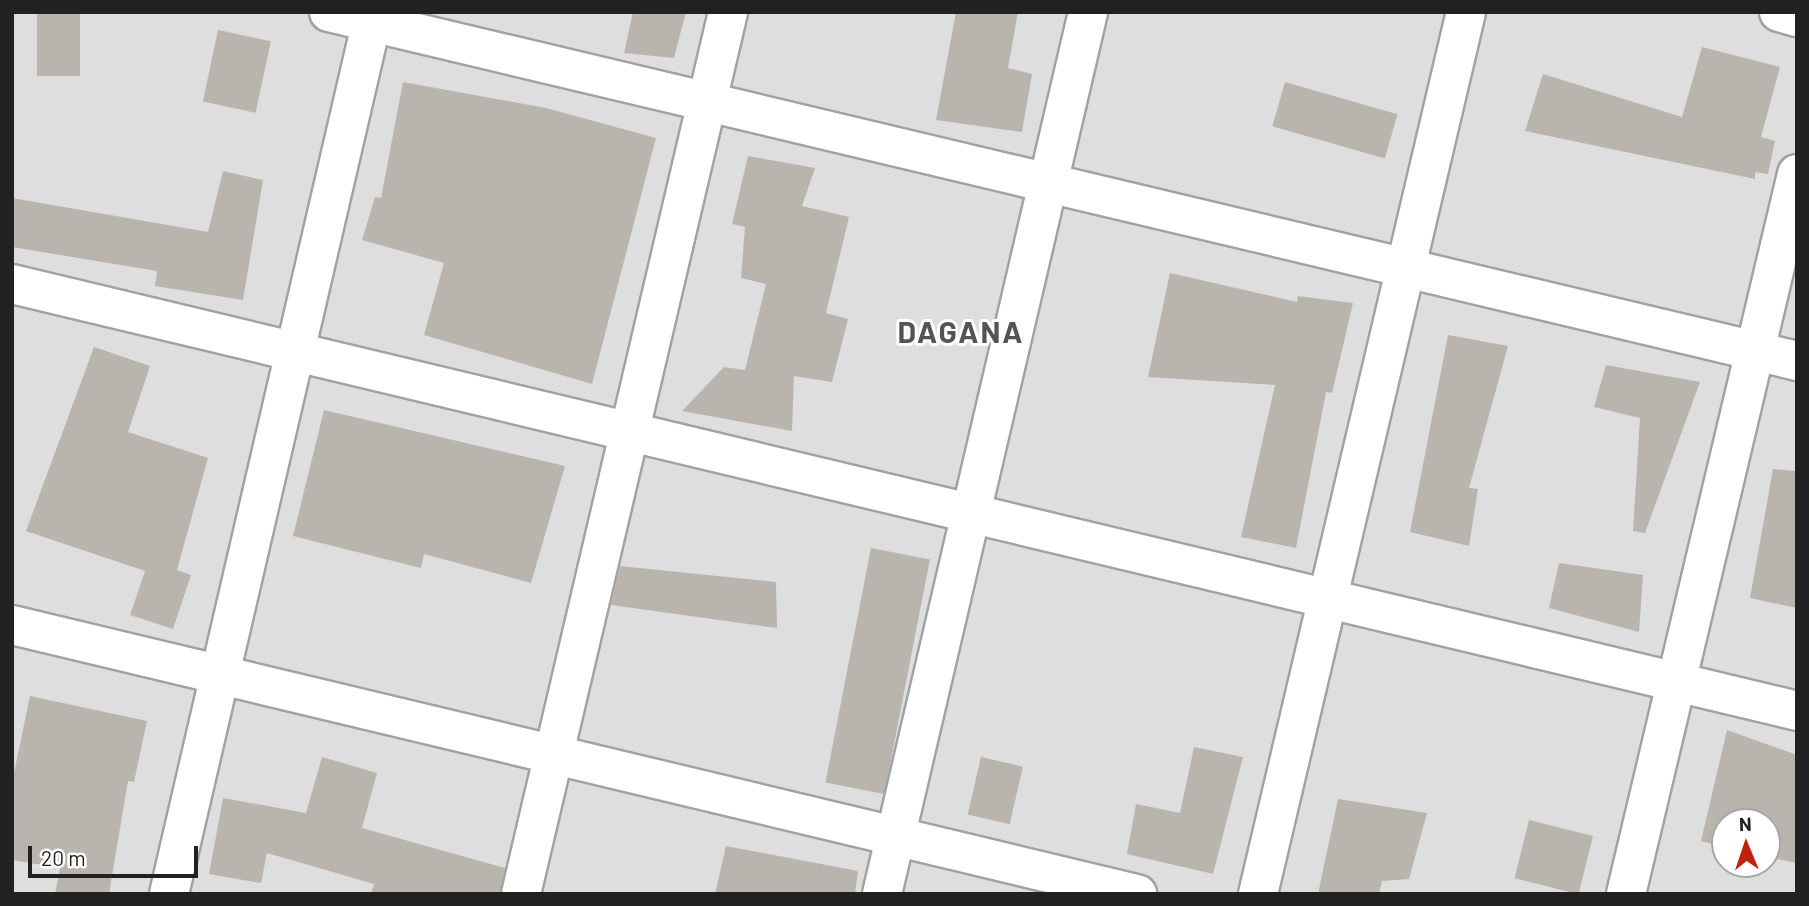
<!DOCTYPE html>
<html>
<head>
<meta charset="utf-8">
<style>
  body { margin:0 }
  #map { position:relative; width:1809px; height:906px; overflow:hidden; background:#f0efe8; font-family:Barlow,sans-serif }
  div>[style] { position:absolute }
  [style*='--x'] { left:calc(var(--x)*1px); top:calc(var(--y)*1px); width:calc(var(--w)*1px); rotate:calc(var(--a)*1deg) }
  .residential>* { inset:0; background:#dfdede }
  .building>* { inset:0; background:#bab4ae; transform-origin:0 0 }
  .roads { filter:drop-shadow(2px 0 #a2a2a2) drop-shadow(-2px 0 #a2a2a2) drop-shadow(0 2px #a2a2a2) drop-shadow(0 -2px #a2a2a2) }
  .minor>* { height:38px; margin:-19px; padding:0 19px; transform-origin:19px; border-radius:19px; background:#fff }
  span { translate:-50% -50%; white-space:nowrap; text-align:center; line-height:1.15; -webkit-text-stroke:6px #fff; paint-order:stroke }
  .district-label { font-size:30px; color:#545454; font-weight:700; letter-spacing:2px }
  .frame { position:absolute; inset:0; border:14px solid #212121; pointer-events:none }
  .north { position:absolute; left:1711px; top:808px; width:70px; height:70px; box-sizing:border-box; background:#fff; border:2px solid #a6a6a6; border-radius:50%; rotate:358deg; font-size:19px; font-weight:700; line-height:28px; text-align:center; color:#212121 }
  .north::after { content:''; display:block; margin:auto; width:24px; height:32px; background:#c02212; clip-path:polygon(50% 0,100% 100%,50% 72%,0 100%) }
  .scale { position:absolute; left:28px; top:846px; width:170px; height:32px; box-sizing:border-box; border:4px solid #212121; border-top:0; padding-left:9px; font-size:21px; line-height:24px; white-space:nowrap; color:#212121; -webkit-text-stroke:5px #fff; paint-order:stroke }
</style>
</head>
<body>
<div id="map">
  <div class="residential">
    <div style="clip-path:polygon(evenodd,12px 12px,1797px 12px,1797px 894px,12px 894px,12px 12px,1725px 822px,1767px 822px,1767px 864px,1725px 864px,1725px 822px)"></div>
  </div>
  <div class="building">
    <div style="left:37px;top:12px;width:43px;height:64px"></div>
    <div style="clip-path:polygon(633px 12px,686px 12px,674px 58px,624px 53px)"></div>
    <div style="clip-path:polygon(956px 12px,1018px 12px,1008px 68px,1032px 74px,1022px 132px,936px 120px)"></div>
    <div style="left:218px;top:30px;width:54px;height:73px;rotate:12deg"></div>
    <div style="clip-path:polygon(1702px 47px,1780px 67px,1761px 137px,1775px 141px,1768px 174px,1755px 172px,1755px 179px,1525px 131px,1543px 74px,1682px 117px)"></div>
    <div style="clip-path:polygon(403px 82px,546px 108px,656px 138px,592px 384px,424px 335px,444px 263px,362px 240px,375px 197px,381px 198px)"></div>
    <div style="left:1285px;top:82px;width:117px;height:46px;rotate:16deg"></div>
    <div style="clip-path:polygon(748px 156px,815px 168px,802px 206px,849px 217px,826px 313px,848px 319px,832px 382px,794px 376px,792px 431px,682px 411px,724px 367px,745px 370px,766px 284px,741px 278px,745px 227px,732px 224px)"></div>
    <div style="clip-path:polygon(223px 171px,263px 180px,243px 300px,155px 286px,157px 271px,12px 247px,12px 198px,208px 232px)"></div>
    <div style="clip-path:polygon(1170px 273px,1297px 302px,1298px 296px,1353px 303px,1332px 393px,1326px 392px,1296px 548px,1241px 537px,1275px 385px,1148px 377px)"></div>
    <div style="clip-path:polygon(1448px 335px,1508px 346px,1469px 488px,1478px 489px,1469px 546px,1410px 532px)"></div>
    <div style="clip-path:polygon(94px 347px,150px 366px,128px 432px,208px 458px,177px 570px,191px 575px,173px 629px,130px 615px,145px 571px,26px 531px)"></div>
    <div style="clip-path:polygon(1606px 365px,1700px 382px,1645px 533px,1633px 531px,1640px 418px,1594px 407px)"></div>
    <div style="clip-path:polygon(324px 410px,565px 466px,531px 583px,424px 554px,421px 568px,293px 536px)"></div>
    <div style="clip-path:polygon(1773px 469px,1797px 471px,1797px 608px,1750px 598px)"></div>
    <div style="left:871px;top:548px;width:60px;height:239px;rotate:11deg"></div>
    <div style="clip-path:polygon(1559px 563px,1643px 575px,1639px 632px,1549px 608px)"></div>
    <div style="clip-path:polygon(620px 566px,776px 582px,777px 628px,611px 605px)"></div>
    <div style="clip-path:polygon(30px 696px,147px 721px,134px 782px,128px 781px,109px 894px,55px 894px,60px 868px,12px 860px,12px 783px)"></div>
    <div style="clip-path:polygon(1727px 730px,1797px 755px,1797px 863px,1767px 857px,1767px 822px,1725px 822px,1725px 847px,1701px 841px)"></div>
    <div style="clip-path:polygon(1194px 747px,1243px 757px,1213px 874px,1127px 854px,1136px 804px,1180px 813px)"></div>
    <div style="clip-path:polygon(322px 757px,377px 773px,362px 828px,505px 868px,500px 894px,371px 894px,374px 884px,267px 853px,261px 883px,209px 874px,223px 798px,306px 813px)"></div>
    <div style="left:981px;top:757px;width:43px;height:59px;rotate:13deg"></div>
    <div style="clip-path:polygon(1338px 799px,1427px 813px,1409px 879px,1382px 881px,1379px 894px,1318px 894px)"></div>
    <div style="left:1529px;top:820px;width:66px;height:60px;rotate:14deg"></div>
    <div style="clip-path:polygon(726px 846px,858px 871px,855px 894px,715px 894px)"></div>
  </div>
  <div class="roads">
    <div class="minor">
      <div style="--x:329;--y:12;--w:1509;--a:13.37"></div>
      <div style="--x:1779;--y:12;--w:19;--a:16"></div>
      <div style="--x:12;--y:284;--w:1835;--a:13.45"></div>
      <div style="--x:12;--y:625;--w:1157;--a:13.45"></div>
      <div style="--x:169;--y:894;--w:906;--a:-76.92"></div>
      <div style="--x:521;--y:894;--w:906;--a:-76.79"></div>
      <div style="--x:882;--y:894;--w:906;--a:-76.85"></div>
      <div style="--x:1258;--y:894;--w:906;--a:-76.73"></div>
      <div style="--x:1626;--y:894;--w:740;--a:-76.64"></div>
    </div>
  </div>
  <div class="district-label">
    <span style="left:961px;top:331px">DAGANA</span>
  </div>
  <div class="frame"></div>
  <div class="north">N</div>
  <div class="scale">20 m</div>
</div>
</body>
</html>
